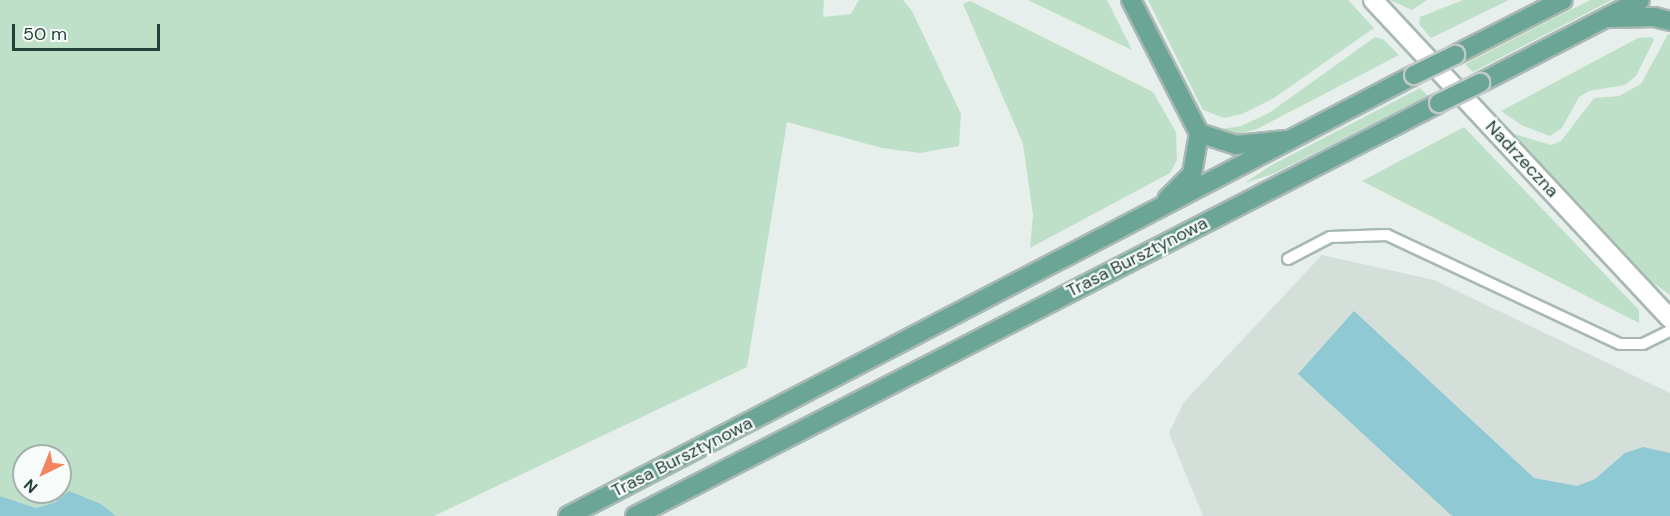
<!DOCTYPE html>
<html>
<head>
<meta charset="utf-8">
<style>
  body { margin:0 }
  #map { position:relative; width:1670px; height:516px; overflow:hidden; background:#e6efeb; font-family:"DM Sans",sans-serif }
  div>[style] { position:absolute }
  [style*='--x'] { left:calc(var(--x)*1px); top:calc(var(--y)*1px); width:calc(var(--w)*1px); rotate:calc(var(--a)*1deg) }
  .built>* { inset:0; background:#d4dfda }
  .green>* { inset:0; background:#bfe0c8 }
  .water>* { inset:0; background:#8ec9d4 }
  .roads { filter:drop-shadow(2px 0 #a8b8b2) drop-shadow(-2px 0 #a8b8b2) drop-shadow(0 2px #a8b8b2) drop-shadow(0 -2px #a8b8b2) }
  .service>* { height:10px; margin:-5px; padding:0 5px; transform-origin:5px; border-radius:5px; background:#fff }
  .tertiary>* { height:18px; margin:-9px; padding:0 9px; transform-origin:9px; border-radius:9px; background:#fff }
  .primary>* { height:18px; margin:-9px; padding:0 9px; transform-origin:9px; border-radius:9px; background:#6aa596 }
  .bridges { filter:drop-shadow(2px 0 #c2cac8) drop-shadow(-2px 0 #c2cac8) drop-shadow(0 2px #c2cac8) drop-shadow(0 -2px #c2cac8) }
  .primary-bridge>* { height:18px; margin:-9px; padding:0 9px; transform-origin:9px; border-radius:9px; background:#6aa596 }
  span { translate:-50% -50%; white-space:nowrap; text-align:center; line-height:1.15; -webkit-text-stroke:4.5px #f7fbf9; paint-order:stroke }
  .street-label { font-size:18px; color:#24423a }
  .north { position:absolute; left:12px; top:444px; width:60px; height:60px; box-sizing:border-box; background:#f7fbf9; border:2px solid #a3b1ad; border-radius:50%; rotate:223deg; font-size:16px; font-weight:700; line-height:24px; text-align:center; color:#24423a }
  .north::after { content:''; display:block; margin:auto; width:21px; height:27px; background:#f4845f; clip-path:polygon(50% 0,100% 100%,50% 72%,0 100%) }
  .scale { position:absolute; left:12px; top:24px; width:148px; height:27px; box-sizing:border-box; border:3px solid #24423a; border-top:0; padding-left:8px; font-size:18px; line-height:21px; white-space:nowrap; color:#24423a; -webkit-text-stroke:4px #f7fbf9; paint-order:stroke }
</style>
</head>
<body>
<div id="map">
  <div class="built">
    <div style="clip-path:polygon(1322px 255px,1434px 280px,1670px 393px,1670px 516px,1203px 516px,1169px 433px,1184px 402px)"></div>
  </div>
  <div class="green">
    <div style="clip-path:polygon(evenodd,0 0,824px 0,823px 17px,851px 14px,859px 0,903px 0,912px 11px,961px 114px,959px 146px,920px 153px,882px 148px,787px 122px,747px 367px,434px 516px,116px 516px,101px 504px,56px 502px,36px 508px,0 496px,0 0,24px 456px,60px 456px,60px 492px,24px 492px,24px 456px)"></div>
    <div style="clip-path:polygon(1028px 0,1107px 0,1132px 50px,1109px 39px)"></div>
    <div style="clip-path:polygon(1148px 0,1348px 0,1374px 28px,1274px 98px,1242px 114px,1224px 118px,1203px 110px)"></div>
    <div style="clip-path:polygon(1390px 0,1427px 0,1412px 10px)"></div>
    <div style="clip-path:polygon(1463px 0,1509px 0,1431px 38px,1419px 24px,1420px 17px)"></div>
    <div style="clip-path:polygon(1590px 0,1612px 0,1473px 72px,1465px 64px)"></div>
    <div style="clip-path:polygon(970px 1px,1153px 92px,1176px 132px,1177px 160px,1170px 173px,1030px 248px,1033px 215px,1023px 144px,963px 4px)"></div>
    <div style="clip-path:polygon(1668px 34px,1670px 35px,1670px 295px,1651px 281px,1514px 134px,1551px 145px,1561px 141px,1594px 98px,1619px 96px,1641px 84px)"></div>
    <div style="clip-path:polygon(1375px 37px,1383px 39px,1399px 55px,1257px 129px,1238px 134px,1221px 129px,1241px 126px,1269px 113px)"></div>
    <div style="clip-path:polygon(1651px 37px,1654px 40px,1636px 76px,1625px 85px,1589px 91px,1579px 97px,1562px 128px,1550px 136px,1523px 126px,1501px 111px,1638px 38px)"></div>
    <div style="clip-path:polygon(1420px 88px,1428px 96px,1273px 174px,1245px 183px,1270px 166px)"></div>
    <div style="clip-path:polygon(1464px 127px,1639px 310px,1639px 323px,1362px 181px)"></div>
  </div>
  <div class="water">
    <div style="clip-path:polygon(1354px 311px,1534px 478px,1577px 486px,1595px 479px,1625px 453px,1643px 447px,1670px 453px,1670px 516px,1452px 516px,1298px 374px)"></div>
    <div style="clip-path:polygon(69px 491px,101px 504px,116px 516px,0 516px,0 496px,36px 508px,56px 502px)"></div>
  </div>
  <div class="roads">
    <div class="service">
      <div style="--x:1288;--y:259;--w:47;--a:-27.6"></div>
      <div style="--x:1330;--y:237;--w:57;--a:-2"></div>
      <div style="--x:1387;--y:235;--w:257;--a:25.1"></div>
      <div style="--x:1620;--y:344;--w:23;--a:0"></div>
      <div style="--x:1643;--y:344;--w:30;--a:-26"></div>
    </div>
    <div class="tertiary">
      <div style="--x:1373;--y:0;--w:436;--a:47"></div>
    </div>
    <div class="primary">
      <div style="--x:1131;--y:0;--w:149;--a:62.9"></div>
      <div style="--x:1199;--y:133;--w:42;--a:99.7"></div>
      <div style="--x:1192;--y:174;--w:35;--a:135"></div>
      <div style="--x:1608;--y:18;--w:46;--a:-1.2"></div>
      <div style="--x:1654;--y:17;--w:16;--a:14"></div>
      <div style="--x:1455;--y:55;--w:121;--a:-27"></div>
      <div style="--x:1480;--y:83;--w:180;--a:-27.4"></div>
      <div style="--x:1199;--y:133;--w:39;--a:18"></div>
      <div style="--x:1236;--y:145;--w:51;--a:-5.6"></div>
      <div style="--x:568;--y:516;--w:954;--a:-27.53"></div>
      <div style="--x:635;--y:516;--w:904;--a:-27.19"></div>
    </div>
  </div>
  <div class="bridges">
    <div class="primary-bridge">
      <div style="--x:1414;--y:75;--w:46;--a:-26"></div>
      <div style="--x:1439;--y:103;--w:46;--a:-26"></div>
    </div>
  </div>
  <div class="street-label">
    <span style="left:1522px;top:159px;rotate:47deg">Nadrzeczna</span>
    <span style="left:1137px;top:257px;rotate:-27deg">Trasa Bursztynowa</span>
    <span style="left:682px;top:457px;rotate:-27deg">Trasa Bursztynowa</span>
  </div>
  <div class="north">N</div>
  <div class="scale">50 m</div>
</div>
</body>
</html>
